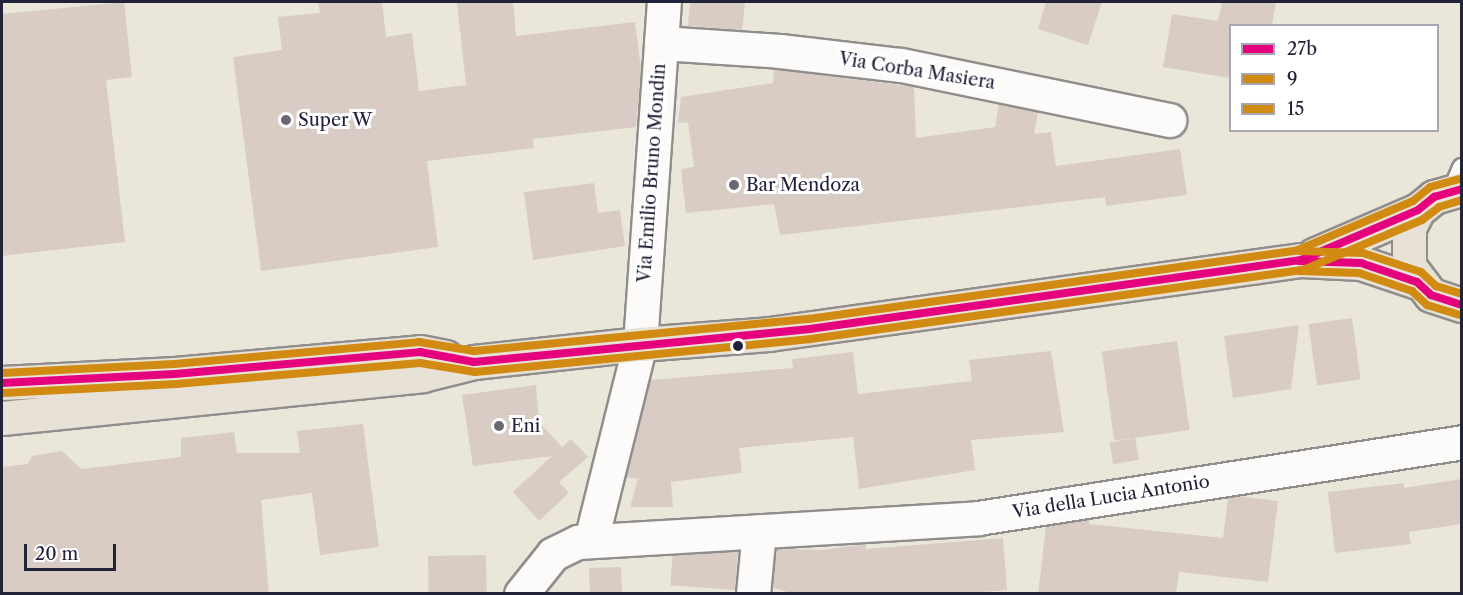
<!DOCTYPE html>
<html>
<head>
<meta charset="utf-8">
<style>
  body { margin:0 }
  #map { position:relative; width:1463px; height:595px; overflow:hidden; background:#ebe6da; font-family:"Libre Caslon Text",serif }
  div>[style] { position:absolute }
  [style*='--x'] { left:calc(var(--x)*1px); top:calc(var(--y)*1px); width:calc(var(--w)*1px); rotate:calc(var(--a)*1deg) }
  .building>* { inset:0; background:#d8ccc5; transform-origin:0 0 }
  .roads { filter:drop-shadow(2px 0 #908e8c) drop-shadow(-2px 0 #908e8c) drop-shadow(0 2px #908e8c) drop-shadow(0 -2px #908e8c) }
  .lane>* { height:18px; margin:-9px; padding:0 9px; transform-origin:9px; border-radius:9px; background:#fcfbf9 }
  .street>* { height:33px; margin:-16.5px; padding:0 16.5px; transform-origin:16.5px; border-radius:16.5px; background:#fcfbf9 }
  .primary>* { height:33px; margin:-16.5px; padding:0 16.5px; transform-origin:16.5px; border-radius:16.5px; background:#e8e2d6 }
  .bus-1>* { height:8px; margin:-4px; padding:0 4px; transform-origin:4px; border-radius:4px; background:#e5007d }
  .bus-2>* { height:8px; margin:-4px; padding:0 4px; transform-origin:4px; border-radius:4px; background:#d18a12 }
  .bus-3>* { height:8px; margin:-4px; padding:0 4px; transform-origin:4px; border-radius:4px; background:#d18a12 }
  .dots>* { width:16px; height:16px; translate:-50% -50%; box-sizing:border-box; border:3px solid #fff; border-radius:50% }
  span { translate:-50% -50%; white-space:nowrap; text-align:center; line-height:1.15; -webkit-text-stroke:6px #fff; paint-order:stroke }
  .street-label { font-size:18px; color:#22223b }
  .poi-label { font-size:18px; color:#22223b }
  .left { translate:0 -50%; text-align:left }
  .frame { position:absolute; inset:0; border:3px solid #22223b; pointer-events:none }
  .legend { position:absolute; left:1229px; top:24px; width:210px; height:108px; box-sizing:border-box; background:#fff; border:2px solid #a7a7b1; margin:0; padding:8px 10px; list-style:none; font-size:18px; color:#22223b }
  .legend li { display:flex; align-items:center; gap:12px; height:30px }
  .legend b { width:30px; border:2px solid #a7a7b1 }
  .scale { position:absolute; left:24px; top:544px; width:92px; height:27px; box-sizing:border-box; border:3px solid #22223b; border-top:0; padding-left:8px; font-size:18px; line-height:21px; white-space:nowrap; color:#22223b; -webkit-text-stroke:4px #fff; paint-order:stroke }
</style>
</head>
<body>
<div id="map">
  <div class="building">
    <div style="clip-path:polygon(124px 2px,132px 77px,106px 80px,125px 242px,2px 256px,2px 14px)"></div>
    <div style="clip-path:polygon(318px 2px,382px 2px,386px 37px,412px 33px,419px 91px,466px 85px,457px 2px,513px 2px,516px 36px,635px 22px,641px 69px,636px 127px,533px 139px,534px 148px,427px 161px,438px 247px,261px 271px,233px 57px,282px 50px,278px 17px,320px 13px)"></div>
    <div style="clip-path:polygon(690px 2px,745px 2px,742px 30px,688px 26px)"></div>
    <div style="clip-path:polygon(1046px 2px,1102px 2px,1088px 45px,1038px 29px)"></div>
    <div style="clip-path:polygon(1222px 2px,1276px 2px,1272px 26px,1230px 26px,1230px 78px,1163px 67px,1172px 14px,1218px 21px)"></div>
    <div style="clip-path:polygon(774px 69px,914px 87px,916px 138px,995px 127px,999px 104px,1038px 112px,1034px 134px,1051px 132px,1056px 166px,1180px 149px,1187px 195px,1106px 206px,1105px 197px,780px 235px,774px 204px,686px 213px,681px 169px,694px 167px,688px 122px,678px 123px,681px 97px,773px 83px)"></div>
    <div style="clip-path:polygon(594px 183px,598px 213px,620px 210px,625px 246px,533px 260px,524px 192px)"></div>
    <div style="left:1352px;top:318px;width:62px;height:44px;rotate:82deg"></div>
    <div style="clip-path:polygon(1299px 325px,1291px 389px,1233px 398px,1224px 336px)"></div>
    <div style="left:1177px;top:341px;width:90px;height:76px;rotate:82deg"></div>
    <div style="clip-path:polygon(1051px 351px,1064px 432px,971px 440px,975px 470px,859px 489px,853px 437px,739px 448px,742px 473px,671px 482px,673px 507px,630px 507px,638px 479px,626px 477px,650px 380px,793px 368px,792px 359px,853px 352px,858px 394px,972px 381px,969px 360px)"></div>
    <div style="clip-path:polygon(536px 385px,539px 422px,562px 447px,571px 439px,588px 457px,559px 482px,569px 493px,539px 521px,513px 492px,552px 456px,473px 466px,462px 395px)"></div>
    <div style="clip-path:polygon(363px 424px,379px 547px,320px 555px,312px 493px,261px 500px,269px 594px,2px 594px,2px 467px,28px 464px,32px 456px,62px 451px,81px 469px,181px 457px,181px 438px,234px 432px,237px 453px,300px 453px,297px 431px)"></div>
    <div style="left:1135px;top:438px;width:22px;height:26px;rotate:80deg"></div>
    <div style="clip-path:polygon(1461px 479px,1461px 524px,1409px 532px,1411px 544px,1335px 553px,1328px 492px,1404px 483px,1404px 488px)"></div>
    <div style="clip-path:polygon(1238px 496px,1278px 501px,1268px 582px,1179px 572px,1176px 594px,1038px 594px,1046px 526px,1090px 519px,1089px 524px,1223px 538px,1228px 498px)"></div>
    <div style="clip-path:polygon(1003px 538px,1007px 590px,962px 594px,793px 594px,772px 587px,776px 549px,822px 550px,866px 544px,866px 549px)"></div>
    <div style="left:738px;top:551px;width:39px;height:65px;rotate:94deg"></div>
    <div style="left:486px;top:555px;width:39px;height:58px;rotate:89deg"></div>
    <div style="left:621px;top:567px;width:27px;height:32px;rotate:88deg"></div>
  </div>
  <div class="roads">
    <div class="lane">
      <div style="--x:1453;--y:189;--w:23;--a:-67"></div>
    </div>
    <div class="street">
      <div style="--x:661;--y:43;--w:119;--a:3.8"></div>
      <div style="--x:780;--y:51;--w:122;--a:6.6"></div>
      <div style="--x:901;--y:65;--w:274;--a:11.6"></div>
      <div style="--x:591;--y:540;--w:202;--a:-76"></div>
      <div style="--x:640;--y:344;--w:343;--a:-86"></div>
      <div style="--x:521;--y:594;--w:51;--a:-51.3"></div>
      <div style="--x:553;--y:554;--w:28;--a:-26"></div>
      <div style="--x:578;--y:542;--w:401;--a:-3.4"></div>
      <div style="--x:978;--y:518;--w:490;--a:-8.9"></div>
      <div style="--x:753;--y:594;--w:63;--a:-84.6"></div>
    </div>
    <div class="primary">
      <div style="--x:1418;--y:210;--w:20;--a:117"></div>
      <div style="--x:1409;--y:228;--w:38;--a:90"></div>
      <div style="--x:1409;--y:266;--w:36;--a:53"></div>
      <div style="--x:1431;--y:295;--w:33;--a:18"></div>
      <div style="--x:1314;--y:255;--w:113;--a:-23.4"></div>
      <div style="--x:1418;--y:210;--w:21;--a:-39"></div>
      <div style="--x:1434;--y:197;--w:29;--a:-16"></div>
      <div style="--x:2;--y:383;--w:173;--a:-3"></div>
      <div style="--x:175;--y:374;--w:246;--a:-5.1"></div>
      <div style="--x:420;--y:352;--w:26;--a:11"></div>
      <div style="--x:2;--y:418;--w:422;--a:-5.8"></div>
      <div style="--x:422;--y:375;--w:54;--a:-14"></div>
      <div style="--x:474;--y:362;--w:167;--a:-6.2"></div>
      <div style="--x:640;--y:344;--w:129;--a:-4.4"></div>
      <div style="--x:769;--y:334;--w:537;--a:-7.92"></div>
      <div style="--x:1301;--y:260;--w:60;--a:2.9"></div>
      <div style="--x:1361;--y:263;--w:59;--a:18.7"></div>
    </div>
  </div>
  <div class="bus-1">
    <div style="--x:1299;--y:261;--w:62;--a:1.8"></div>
    <div style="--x:1361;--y:263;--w:59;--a:18.7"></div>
    <div style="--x:1417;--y:282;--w:19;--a:43"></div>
    <div style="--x:1431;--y:295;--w:33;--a:18"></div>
    <div style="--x:2;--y:383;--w:173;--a:-3"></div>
    <div style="--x:175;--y:374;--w:246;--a:-5.1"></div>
    <div style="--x:420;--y:352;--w:55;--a:10.5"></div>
    <div style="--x:474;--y:362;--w:338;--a:-5.6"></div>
    <div style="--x:810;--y:329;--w:496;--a:-8"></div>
    <div style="--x:1301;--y:260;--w:127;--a:-23.1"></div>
    <div style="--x:1418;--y:210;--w:21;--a:-39"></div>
    <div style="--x:1434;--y:197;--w:29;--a:-16"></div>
  </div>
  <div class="bus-2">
    <div style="--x:1299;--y:271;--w:60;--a:1.9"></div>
    <div style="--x:1359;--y:273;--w:56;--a:18.8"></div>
    <div style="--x:1412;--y:291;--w:21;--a:43"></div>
    <div style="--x:1427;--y:305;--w:34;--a:17"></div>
    <div style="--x:3;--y:393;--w:173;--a:-3"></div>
    <div style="--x:176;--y:384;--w:245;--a:-4.9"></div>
    <div style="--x:420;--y:363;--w:56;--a:9.3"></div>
    <div style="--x:475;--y:372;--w:338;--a:-5.6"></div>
    <div style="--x:811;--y:339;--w:497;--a:-8"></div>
    <div style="--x:1303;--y:270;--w:129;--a:-22.8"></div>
    <div style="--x:1422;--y:220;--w:21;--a:-37"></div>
    <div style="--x:1439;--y:207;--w:24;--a:-17"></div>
  </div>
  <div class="bus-3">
    <div style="--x:1299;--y:251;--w:64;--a:1.8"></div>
    <div style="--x:1363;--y:253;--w:61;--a:18.1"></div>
    <div style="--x:1421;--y:272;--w:21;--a:43"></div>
    <div style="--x:1436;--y:286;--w:27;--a:17"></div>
    <div style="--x:2;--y:373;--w:172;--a:-3"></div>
    <div style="--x:174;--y:364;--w:246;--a:-5.1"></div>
    <div style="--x:419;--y:342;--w:56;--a:9.3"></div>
    <div style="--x:474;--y:351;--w:337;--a:-5.5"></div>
    <div style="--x:809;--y:319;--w:494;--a:-8"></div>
    <div style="--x:1298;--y:250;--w:125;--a:-23.1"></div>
    <div style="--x:1413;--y:201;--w:22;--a:-39"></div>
    <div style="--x:1430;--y:187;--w:30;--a:-15"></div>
  </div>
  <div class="dots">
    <div style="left:286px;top:120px;background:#686773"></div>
    <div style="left:734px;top:185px;background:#686773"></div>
    <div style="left:738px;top:346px;background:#22223b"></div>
    <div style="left:499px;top:426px;background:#686773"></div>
  </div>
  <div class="street-label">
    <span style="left:917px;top:71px;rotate:9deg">Via Corba Masiera</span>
    <span style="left:652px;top:173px;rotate:-86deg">Via Emilio Bruno Mondin</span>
    <span style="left:1111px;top:497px;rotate:-9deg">Via della Lucia Antonio</span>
  </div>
  <div class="poi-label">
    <span class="left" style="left:298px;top:120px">Super W</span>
    <span class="left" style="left:746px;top:185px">Bar Mendoza</span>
    <span class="left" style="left:511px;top:426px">Eni</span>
  </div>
  <div class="frame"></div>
  <ul class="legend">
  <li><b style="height:8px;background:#e5007d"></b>27b</li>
  <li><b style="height:8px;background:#d18a12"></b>9</li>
  <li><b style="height:8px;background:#d18a12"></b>15</li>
  </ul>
  <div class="scale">20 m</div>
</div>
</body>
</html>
